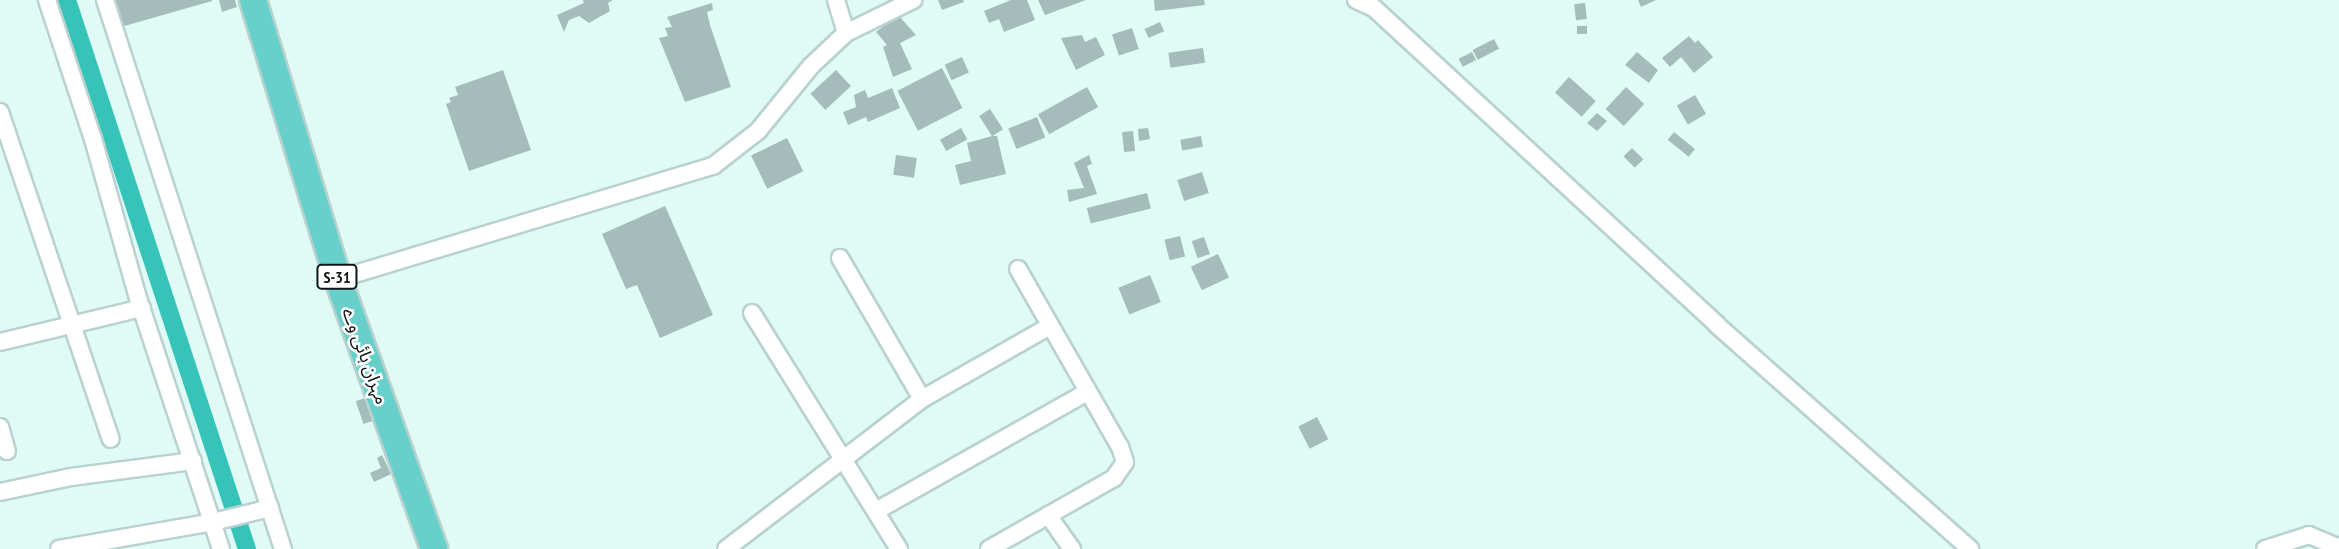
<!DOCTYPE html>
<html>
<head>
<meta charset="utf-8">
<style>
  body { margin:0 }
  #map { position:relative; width:2339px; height:549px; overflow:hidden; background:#e0faf6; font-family:"PT Sans Narrow","Noto Sans Arabic",sans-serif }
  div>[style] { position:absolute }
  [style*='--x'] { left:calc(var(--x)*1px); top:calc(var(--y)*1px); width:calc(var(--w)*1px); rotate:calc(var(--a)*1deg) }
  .canal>* { height:18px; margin:-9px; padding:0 9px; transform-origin:9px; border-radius:9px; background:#36c4b8 }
  .building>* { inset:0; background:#a5bdba; transform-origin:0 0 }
  .roads { filter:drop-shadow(2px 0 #b9d2cf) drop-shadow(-2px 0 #b9d2cf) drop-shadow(0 2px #b9d2cf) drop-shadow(0 -2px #b9d2cf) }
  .street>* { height:16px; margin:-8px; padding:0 8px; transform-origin:8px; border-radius:8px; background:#fff }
  .primary>* { height:26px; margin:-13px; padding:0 13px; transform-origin:13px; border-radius:13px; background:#68d0ca }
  span { translate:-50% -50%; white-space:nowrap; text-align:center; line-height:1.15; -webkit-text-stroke:5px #fff; paint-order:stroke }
  .shield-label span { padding:2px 5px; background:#fff; border:2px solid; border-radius:5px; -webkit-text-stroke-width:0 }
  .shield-label { font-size:16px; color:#0d1614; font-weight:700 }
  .street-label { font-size:18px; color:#0d1614 }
</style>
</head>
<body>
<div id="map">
  <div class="canal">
    <div style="--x:67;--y:0;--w:578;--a:71.85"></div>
  </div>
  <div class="building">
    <div style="clip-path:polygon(113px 0,212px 0,212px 1px,121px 27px)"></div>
    <div style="clip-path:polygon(219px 0,235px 0,237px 7px,222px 12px)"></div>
    <div style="clip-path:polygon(583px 0,613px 0,608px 3px,610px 11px,589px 23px,579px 16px,569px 20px,564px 32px,557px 15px,584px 3px)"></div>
    <div style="clip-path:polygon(938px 0,963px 0,964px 2px,942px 10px)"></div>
    <div style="clip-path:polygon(1011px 0,1027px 0,1035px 20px,1004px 32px,999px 19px,989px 23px,984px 11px)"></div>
    <div style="clip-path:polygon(1038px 0,1086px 0,1045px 15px)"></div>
    <div style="clip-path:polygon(1154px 0,1204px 0,1205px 5px,1155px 11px)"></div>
    <div style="clip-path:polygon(1638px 0,1656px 0,1641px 7px)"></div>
    <div style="clip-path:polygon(712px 3px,713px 10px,707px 12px,710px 25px,731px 87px,685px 102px,659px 38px,668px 36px,665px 28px,672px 27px,667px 17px)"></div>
    <div style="left:1585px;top:3px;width:16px;height:11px;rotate:83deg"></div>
    <div style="clip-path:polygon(898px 15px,916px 35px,900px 43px,912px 69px,893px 77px,883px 47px,887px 45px,876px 32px)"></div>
    <div style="left:1160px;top:22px;width:10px;height:17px;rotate:66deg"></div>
    <div style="left:1577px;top:26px;width:10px;height:8px"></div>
    <div style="left:1132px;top:28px;width:22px;height:21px;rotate:72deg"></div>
    <div style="clip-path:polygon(1082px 35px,1085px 42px,1096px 37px,1105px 55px,1076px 70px,1061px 38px)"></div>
    <div style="clip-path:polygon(1689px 36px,1695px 43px,1698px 40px,1713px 57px,1694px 73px,1681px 57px,1670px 67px,1662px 58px)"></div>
    <div style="left:1494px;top:39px;width:11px;height:24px;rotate:63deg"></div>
    <div style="left:1203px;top:48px;width:15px;height:35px;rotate:82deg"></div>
    <div style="left:1472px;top:52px;width:9px;height:15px;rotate:63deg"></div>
    <div style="clip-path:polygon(1637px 52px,1658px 70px,1649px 83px,1625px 65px)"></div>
    <div style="left:962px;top:57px;width:17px;height:19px;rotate:66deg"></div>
    <div style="left:942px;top:68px;width:45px;height:50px;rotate:63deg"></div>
    <div style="clip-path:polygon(503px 70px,531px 150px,469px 171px,446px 104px,451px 102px,449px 98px,458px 95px,455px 87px)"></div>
    <div style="left:836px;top:70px;width:22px;height:35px;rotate:47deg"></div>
    <div style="left:1569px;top:77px;width:36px;height:21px;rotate:42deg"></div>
    <div style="left:1087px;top:87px;width:23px;height:56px;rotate:61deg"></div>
    <div style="left:1626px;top:87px;width:25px;height:30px;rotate:43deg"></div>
    <div style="clip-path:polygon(892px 88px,900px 108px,868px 122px,866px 117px,848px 125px,843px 112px,856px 107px,854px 95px,865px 90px,868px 98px)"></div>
    <div style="left:1695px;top:95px;width:22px;height:21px;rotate:60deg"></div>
    <div style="left:990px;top:109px;width:24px;height:13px;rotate:57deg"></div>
    <div style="clip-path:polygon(1597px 113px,1607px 121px,1597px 131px,1587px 123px)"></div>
    <div style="left:1037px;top:117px;width:22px;height:31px;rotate:68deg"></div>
    <div style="left:961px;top:128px;width:13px;height:24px;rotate:61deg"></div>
    <div style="clip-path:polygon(1148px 128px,1150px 139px,1139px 141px,1138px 129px)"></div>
    <div style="left:1133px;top:131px;width:20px;height:11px;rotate:84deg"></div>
    <div style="left:1674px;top:132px;width:27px;height:10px;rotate:39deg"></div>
    <div style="clip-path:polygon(992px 136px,997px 136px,1006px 174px,960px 185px,955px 165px,971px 161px,967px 143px)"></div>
    <div style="left:1201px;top:136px;width:11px;height:21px;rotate:80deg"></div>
    <div style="left:787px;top:138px;width:37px;height:40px;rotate:64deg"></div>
    <div style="left:1632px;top:148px;width:16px;height:12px;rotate:45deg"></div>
    <div style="left:896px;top:155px;width:21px;height:20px;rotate:8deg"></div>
    <div style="clip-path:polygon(1089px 155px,1092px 164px,1087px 166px,1097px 194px,1069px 202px,1067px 190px,1084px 188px,1074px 163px)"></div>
    <div style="left:1202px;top:172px;width:22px;height:26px;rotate:72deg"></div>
    <div style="left:1147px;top:193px;width:16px;height:62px;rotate:76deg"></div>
    <div style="clip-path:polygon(665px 206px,713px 315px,660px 338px,637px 285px,626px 289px,602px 234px)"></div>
    <div style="left:1180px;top:236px;width:21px;height:16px;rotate:76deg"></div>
    <div style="left:1204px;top:237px;width:18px;height:13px;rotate:71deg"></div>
    <div style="left:1218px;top:254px;width:26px;height:30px;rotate:65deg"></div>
    <div style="left:1150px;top:275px;width:29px;height:34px;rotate:68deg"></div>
    <div style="left:368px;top:397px;width:24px;height:13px;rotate:71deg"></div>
    <div style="left:1317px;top:417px;width:25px;height:21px;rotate:63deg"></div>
    <div style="clip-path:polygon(382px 455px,391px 474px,374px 482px,370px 473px,381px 468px,377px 458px)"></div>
  </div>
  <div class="roads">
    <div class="street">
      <div style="--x:47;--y:0;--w:146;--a:71.7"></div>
      <div style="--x:93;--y:139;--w:165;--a:74.2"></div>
      <div style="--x:138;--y:298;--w:264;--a:71.7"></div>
      <div style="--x:105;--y:0;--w:577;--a:72.04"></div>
      <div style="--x:836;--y:0;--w:34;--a:73"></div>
      <div style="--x:1356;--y:0;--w:20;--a:24"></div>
      <div style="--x:1374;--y:8;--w:467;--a:42.7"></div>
      <div style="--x:1717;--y:325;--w:338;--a:41.5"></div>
      <div style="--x:0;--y:112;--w:345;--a:71.3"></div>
      <div style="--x:840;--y:258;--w:163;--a:59.8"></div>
      <div style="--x:338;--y:279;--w:392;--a:-16.8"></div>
      <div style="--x:713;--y:166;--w:57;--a:-37.9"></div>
      <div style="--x:758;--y:131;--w:84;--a:-50.8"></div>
      <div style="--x:811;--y:66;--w:48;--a:-43.3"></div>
      <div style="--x:846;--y:33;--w:75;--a:-26.2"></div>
      <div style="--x:752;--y:313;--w:278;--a:58.1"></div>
      <div style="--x:0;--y:342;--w:146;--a:-13.5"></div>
      <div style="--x:0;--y:427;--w:25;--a:74"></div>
      <div style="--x:0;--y:492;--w:73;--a:-11.9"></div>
      <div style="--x:71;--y:477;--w:123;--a:-7.5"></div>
      <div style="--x:876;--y:511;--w:242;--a:-29.4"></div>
      <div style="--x:1048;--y:515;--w:42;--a:54.8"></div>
      <div style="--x:59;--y:549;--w:156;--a:-9.9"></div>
      <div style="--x:213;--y:522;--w:59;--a:-13.8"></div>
      <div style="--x:726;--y:549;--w:247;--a:-37.4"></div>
      <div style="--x:922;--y:399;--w:147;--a:-29.7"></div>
      <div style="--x:989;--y:549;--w:144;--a:-29.6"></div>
      <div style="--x:1114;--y:478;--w:19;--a:-55"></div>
      <div style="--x:1125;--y:462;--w:16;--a:-108"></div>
      <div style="--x:1120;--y:447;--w:205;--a:-119.8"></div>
      <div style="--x:2265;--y:549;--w:46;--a:-17.7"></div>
      <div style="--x:2309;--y:535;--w:33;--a:23"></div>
    </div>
    <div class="primary">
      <div style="--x:253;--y:0;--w:292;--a:73.1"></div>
      <div style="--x:338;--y:279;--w:287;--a:70.4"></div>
    </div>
  </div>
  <div class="shield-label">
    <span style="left:337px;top:277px">S-31</span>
  </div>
  <div class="street-label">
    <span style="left:365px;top:356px;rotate:70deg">مہران ہائی وے</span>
  </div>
</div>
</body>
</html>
